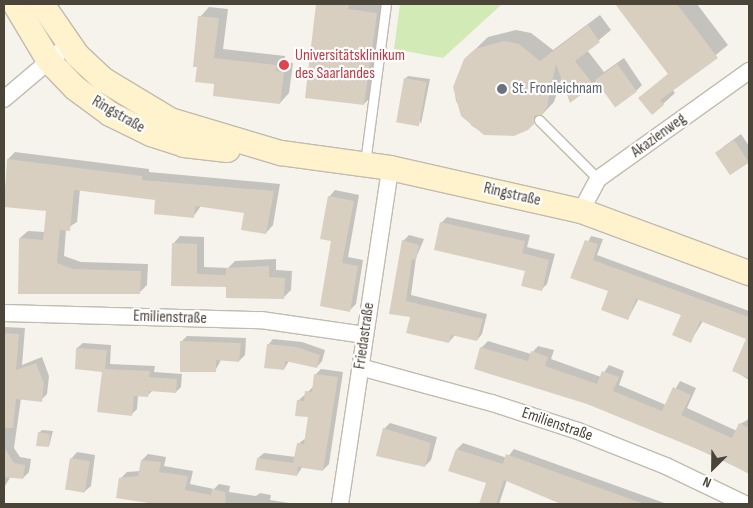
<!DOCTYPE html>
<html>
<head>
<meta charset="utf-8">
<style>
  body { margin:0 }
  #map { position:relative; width:753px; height:508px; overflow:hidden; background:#f6f3ec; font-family:"Sofia Sans Condensed",sans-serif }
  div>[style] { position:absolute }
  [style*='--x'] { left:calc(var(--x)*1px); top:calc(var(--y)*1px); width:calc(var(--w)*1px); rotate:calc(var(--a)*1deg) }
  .green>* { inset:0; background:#d2eab5 }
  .shadow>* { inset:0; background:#0003 }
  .building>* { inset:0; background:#d8cfc1; transform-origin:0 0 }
  .roads { filter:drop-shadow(1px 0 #c2bbae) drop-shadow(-1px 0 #c2bbae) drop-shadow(0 1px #c2bbae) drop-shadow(0 -1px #c2bbae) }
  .lane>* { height:9px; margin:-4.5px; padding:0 4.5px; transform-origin:4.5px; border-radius:4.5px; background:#fff }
  .street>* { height:16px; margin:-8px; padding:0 8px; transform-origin:8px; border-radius:8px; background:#fff }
  .secondary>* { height:24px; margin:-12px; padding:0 12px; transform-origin:12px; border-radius:12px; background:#fff3cd }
  .dots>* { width:14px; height:14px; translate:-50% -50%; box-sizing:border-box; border:2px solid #fff; border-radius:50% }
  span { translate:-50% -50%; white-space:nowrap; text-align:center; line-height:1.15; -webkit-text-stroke:4.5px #fff; paint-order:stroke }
  .health-label { font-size:16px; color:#be3a42 }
  .left { translate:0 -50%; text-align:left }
  .worship-label { font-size:16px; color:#5b616d }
  .street-label { font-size:16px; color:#4b4439 }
  .frame { position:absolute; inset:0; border:5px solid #4b4439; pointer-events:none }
  .north { position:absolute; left:688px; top:443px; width:50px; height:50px; -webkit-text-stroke:4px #fff; paint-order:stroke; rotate:203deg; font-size:14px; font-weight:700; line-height:20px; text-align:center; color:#4b4439 }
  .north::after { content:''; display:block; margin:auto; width:18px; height:22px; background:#4b4439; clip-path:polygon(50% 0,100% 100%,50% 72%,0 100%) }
</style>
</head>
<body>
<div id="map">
  <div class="green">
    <div style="clip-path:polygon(400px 4px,502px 4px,443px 58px,394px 49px)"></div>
  </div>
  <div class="shadow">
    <div style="clip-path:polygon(318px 4px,388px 4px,376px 92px,364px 104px,307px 97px)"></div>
    <div style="clip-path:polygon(617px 4px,697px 4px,728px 45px,673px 90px,675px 93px,663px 104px,640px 98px,669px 73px)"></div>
    <div style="clip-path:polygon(209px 7px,228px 9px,223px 49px,285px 56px,285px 62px,293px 63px,289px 93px,280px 103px,215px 83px,198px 66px,200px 17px)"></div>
    <div style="clip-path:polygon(600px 15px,611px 30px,587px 50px,604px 72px,624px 58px,642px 85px,636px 91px,597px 81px,593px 84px,562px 77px,554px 102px,534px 123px,484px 133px,472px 126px,456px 101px,454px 87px,465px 59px,488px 37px,516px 30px,531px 33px,553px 50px)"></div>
    <div style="clip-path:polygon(408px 76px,430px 79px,421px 124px,405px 79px)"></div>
    <div style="clip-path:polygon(741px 134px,749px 146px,749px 160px,732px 173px,723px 147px)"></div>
    <div style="clip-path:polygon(15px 152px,149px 169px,149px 172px,280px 184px,273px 225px,266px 233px,245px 211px,201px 206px,193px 217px,157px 199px,80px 189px,77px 222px,66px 229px,64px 256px,81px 262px,148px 264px,147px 285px,140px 292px,75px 291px,20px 238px,28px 231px,45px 232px,47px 210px,4px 206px,8px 159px)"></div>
    <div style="clip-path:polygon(335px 190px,359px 195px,348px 257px,363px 260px,356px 304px,350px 310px,333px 240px,329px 197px)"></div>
    <div style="clip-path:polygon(447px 217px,530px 235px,527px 247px,555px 254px,547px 284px,541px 290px,527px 270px,441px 223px)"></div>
    <div style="clip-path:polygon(409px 235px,424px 239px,416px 258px,411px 295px,487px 314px,482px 334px,477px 340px,455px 335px,449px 342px,412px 316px,391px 313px,403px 241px)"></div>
    <div style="clip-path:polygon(180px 236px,204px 237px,204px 267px,228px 268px,235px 261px,276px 259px,276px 270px,292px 271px,291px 290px,283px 298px,227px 286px,172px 285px,173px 244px)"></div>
    <div style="clip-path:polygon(591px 236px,603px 239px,597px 255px,749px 311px,749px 380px,733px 370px,747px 338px,703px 321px,690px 342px,682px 315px,639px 298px,628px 319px,610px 291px,571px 277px)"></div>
    <div style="clip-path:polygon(4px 327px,25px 328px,22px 365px,42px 357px,49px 376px,47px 394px,41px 400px,21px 398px,14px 448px,20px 457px,31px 459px,29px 472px,23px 478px,11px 476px,5px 486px)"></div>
    <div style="clip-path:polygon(187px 336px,246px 338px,245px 355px,239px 361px,221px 360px,215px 371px,181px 342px)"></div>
    <div style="clip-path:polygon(273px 339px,302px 342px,325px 350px,322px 361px,317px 367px,289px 361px,284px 369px,268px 345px)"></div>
    <div style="clip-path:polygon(488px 341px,531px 354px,538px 346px,554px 350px,551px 359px,601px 377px,609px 365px,624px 371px,619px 385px,666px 405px,680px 381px,696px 388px,687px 408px,737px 431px,740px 424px,749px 419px,749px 473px,481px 348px)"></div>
    <div style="clip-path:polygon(83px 343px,111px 345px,110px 364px,155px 366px,154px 372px,182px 374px,181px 387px,176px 392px,153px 390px,148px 395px,138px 395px,137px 409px,131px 415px,103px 371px,76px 368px,77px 348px)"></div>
    <div style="clip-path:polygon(321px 369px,343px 372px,329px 464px,323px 470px,303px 466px,297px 475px,258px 458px,264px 453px,296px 457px,298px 444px,306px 438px,310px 416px,298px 401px,314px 386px,315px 375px)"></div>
    <div style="clip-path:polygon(390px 423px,437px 437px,431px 460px,425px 466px,384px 429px)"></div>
    <div style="clip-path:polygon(42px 430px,53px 431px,49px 446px,39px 433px)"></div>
    <div style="clip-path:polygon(463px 443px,507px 458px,514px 449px,667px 504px,565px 504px,507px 480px,499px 504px,481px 504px,488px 483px,457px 449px)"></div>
    <div style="clip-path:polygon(77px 452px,95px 455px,91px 486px,84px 492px,71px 459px)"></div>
    <div style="clip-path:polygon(148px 454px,166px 457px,164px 466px,193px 471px,190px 484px,214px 489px,219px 484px,230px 486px,229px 492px,256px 496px,260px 493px,271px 495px,270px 500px,296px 504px,163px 504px,118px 497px,121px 478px,127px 472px,140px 471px,142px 460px)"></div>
  </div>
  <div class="building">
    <div style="clip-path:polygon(316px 4px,349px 4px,348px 9px,377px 13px,364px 105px,305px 98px)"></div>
    <div style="clip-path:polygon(615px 4px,677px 4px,718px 58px,660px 100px,664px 105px,652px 115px,638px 98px,668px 74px)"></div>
    <div style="clip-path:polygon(198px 16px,219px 18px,214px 58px,277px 65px,276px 71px,284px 72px,280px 104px,213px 96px,214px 84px,195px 82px,197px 67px,193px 67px)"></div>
    <div style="clip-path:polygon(588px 25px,600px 42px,575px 61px,594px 85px,570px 103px,556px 64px,547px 107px,542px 115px,534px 116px,534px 124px,528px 130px,514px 136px,484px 135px,461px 116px,453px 87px,464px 59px,475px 49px,504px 41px,519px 44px,540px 61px)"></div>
    <div style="left:617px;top:64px;width:34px;height:27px;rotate:54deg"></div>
    <div style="left:404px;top:78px;width:23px;height:45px;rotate:10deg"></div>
    <div style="left:734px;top:140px;width:27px;height:23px;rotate:56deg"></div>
    <div style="clip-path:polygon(7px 159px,142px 176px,142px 180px,274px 191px,266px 234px,241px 230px,244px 213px,195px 206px,194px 218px,154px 214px,155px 200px,74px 190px,70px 231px,60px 230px,57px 263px,73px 269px,141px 271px,140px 294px,18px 294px,19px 238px,43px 240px,46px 211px,4px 207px)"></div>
    <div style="clip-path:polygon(328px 196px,354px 201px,342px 263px,358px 266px,350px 312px,320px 306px,331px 241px,320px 239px)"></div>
    <div style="clip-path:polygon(440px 222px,525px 241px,522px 253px,549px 260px,542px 291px,521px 286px,525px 271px,434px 250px)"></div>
    <div style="clip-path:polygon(402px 240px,419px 245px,416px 260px,412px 259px,406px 301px,483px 319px,477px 341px,451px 335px,449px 343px,406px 333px,410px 317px,389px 314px)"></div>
    <div style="clip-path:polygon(585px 240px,598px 244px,593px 260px,749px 317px,749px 378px,732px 371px,746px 339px,700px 321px,691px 343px,672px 335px,681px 315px,636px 299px,628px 320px,601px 310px,608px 291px,570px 278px)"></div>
    <div style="clip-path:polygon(172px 243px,197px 244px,197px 274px,226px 275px,226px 268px,269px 266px,269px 277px,285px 278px,284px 299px,226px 298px,226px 287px,171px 286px)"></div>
    <div style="clip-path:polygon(4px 333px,19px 334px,16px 370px,36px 363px,44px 383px,42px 402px,16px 399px,13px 428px,4px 428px)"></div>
    <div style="clip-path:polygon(180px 341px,241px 343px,239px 362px,216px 360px,216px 372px,180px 372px)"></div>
    <div style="clip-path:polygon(267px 344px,296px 347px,320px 355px,317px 368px,285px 361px,284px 370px,264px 368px)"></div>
    <div style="clip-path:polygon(480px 347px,528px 361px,531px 351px,548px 357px,545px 366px,597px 384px,602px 371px,619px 377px,613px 391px,662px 411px,673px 387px,691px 395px,681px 415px,732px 438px,739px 423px,749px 428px,749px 474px,719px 458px,587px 404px,474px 369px)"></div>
    <div style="clip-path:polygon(76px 348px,107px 350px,105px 369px,150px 371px,149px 377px,177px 379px,176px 393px,149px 391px,148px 397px,134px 396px,132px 416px,97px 412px,102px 372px,75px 369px)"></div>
    <div style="clip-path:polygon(314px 374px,338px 377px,323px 471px,298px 467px,297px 476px,255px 470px,257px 458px,293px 463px,297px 443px,304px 444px,308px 417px,295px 416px,297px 400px,304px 401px,305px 391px,312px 392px)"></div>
    <div style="clip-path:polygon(383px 428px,431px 443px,425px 467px,376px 456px)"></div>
    <div style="clip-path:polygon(38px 432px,50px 434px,49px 447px,36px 446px)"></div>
    <div style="clip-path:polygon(4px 447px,14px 463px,25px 465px,23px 479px,4px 477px)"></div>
    <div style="clip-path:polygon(456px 449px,503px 464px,506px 454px,644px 504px,561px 504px,504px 480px,496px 504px,479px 504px,486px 483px,448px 471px)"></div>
    <div style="left:70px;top:458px;width:20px;height:32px;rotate:9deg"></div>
    <div style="clip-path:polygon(141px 460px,161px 462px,159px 472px,188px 476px,185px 490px,211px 495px,212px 489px,225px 492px,226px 504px,155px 504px,116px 498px,119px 478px,138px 476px)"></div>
  </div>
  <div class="roads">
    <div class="lane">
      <div style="--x:539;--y:120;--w:83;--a:45"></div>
      <div style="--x:365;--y:163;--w:160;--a:-82.5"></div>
    </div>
    <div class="street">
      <div style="--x:4;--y:99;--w:85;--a:-40.2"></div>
      <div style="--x:581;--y:211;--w:36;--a:-62"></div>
      <div style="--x:598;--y:179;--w:186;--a:-35.6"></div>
      <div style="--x:4;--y:313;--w:257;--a:1.6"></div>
      <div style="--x:261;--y:320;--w:105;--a:8.2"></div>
      <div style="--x:360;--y:367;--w:137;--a:15.3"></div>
      <div style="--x:492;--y:403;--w:90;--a:18"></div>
      <div style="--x:578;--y:431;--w:95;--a:21.7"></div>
      <div style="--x:666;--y:466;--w:88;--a:25.7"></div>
      <div style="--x:340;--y:504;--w:340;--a:-81.5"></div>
    </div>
    <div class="secondary">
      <div style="--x:15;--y:4;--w:66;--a:59.2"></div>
      <div style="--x:49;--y:61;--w:37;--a:46"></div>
      <div style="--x:75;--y:88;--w:44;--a:36.6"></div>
      <div style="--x:110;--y:114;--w:46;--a:26"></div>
      <div style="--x:151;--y:134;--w:35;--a:18"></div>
      <div style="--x:184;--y:145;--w:44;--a:6.5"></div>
      <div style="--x:42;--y:4;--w:62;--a:55.5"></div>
      <div style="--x:77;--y:55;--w:37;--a:43"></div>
      <div style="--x:104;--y:80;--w:77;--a:31.2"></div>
      <div style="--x:170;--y:120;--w:116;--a:16.6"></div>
      <div style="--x:281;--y:153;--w:110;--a:7.8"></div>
      <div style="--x:390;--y:168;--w:196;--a:12.7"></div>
      <div style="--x:581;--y:211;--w:179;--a:20.3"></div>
    </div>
  </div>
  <div class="dots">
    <div style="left:284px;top:65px;background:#e0444e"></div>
    <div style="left:502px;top:89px;background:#6b7280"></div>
  </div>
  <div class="health-label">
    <span class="left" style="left:295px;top:65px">Universitätsklinikum<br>des Saarlandes</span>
  </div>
  <div class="worship-label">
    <span class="left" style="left:512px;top:89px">St. Fronleichnam</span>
  </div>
  <div class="street-label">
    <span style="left:118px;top:115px;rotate:30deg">Ringstraße</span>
    <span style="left:659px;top:136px;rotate:-36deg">Akazienweg</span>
    <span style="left:512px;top:195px;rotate:13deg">Ringstraße</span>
    <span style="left:170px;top:318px;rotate:2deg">Emilienstraße</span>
    <span style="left:365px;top:336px;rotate:-82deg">Friedastraße</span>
    <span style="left:557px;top:425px;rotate:19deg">Emilienstraße</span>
  </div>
  <div class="frame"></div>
  <div class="north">N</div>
</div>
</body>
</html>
